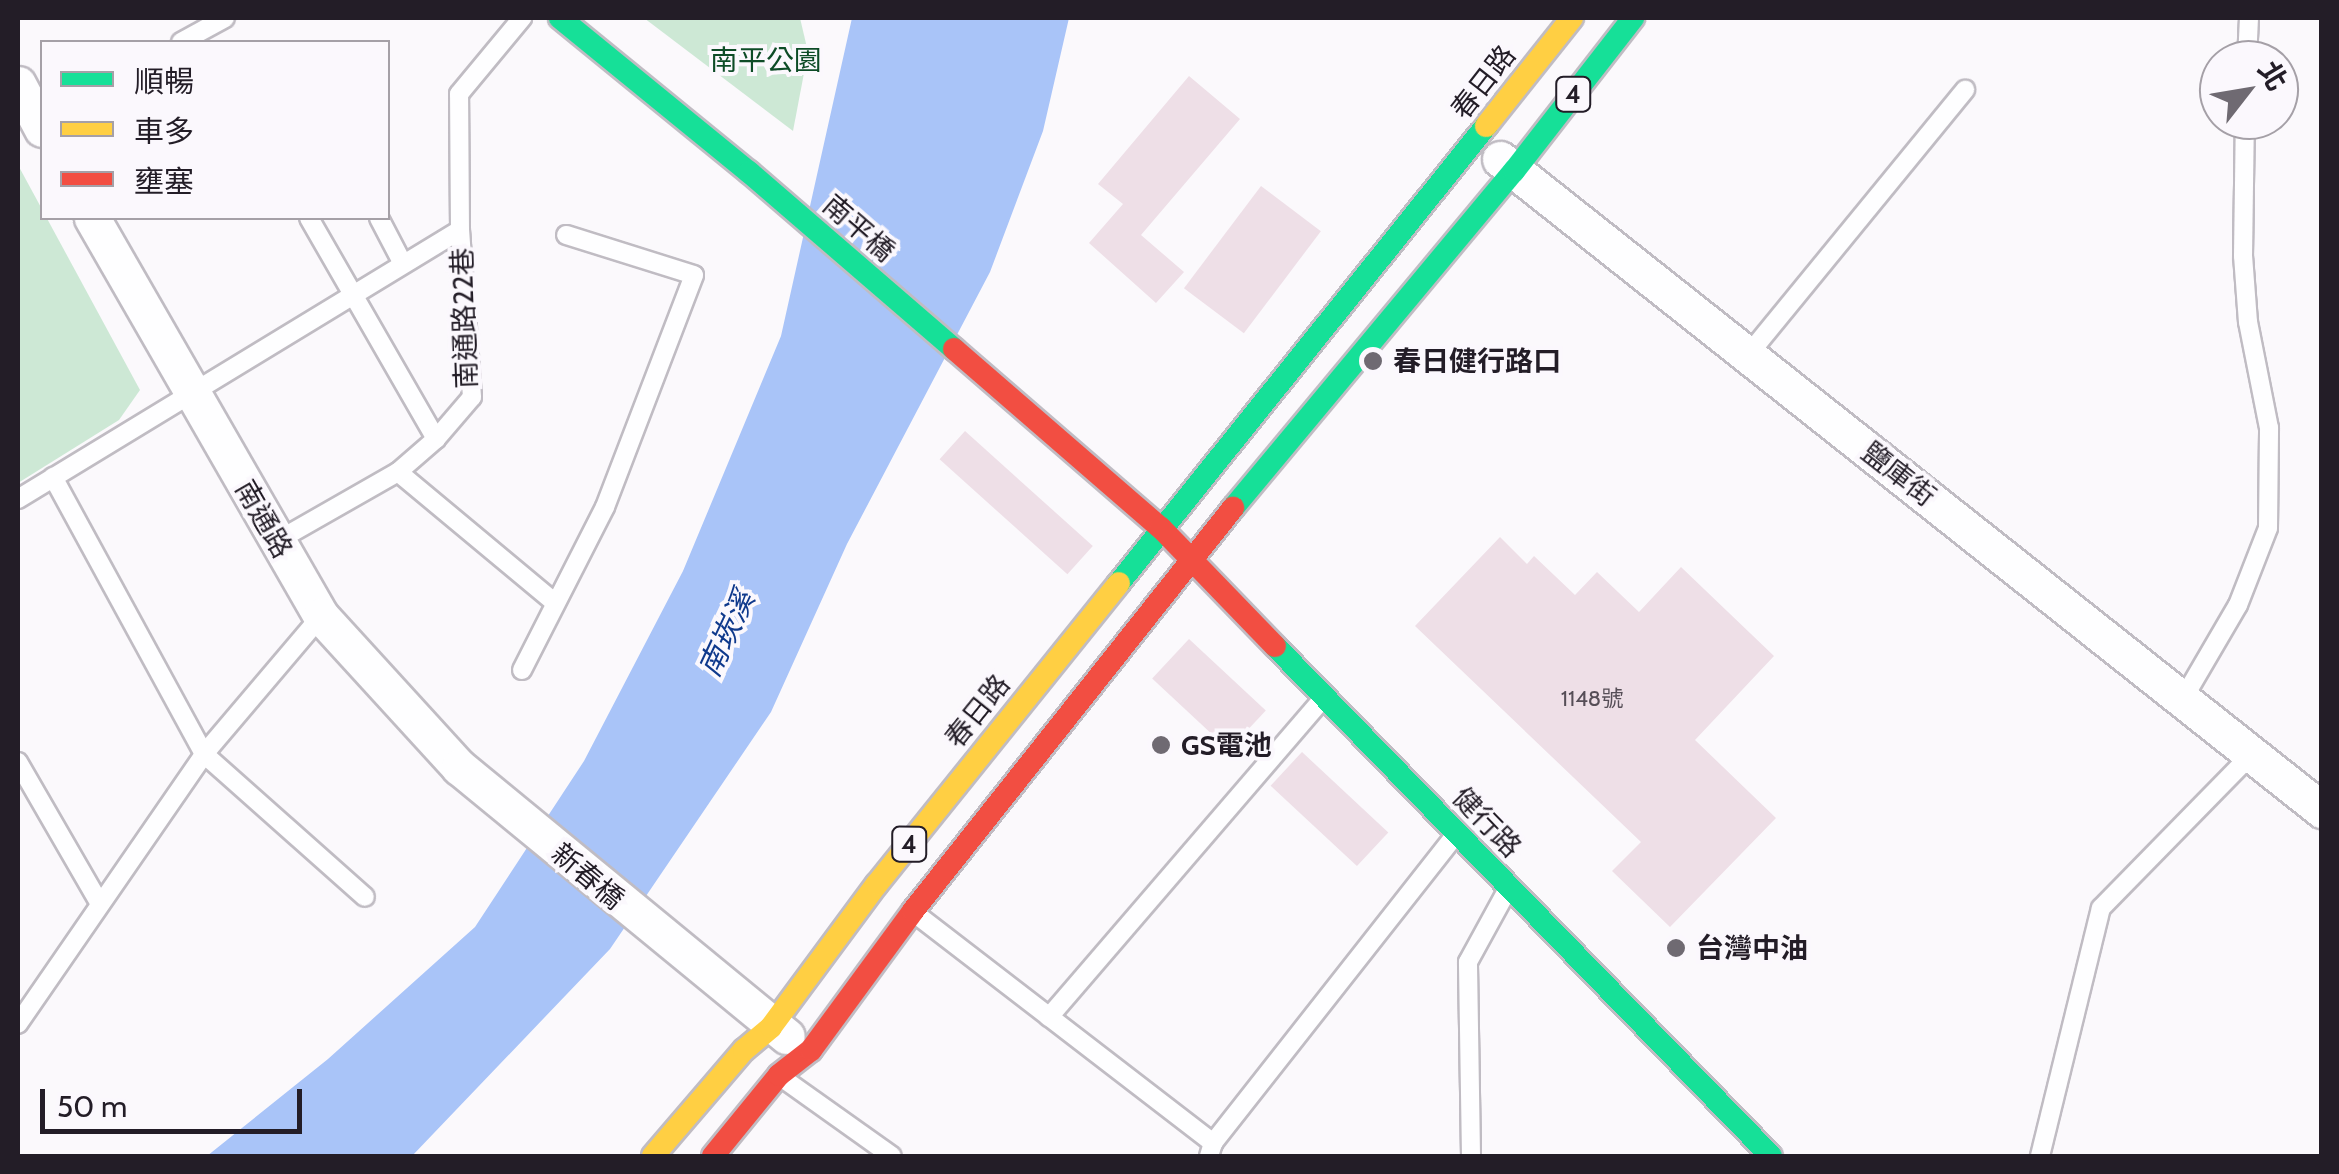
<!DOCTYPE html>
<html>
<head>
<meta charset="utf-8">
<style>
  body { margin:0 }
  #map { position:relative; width:2339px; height:1174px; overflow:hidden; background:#fbf9fc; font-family:Cabin,"Noto Sans TC",sans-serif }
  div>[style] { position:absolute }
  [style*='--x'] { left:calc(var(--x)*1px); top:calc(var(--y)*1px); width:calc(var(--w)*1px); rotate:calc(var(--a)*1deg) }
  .green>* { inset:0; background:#cde8d5 }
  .water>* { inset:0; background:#a9c4f8 }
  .building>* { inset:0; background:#eedfe7; transform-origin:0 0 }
  .roads { filter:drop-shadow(2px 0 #c0bcc3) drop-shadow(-2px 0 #c0bcc3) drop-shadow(0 2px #c0bcc3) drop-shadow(0 -2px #c0bcc3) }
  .lane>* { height:18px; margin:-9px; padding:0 9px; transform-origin:9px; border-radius:9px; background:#fefeff }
  .street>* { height:35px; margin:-17.5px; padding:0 17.5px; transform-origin:17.5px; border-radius:17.5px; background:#fefeff }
  .fast>* { height:22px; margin:-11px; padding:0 11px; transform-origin:11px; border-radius:11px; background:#16e098 }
  .slow>* { height:22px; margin:-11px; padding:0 11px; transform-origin:11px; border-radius:11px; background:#ffcf43 }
  .jam>* { height:22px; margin:-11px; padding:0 11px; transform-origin:11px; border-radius:11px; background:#f24e42 }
  .dots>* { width:28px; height:28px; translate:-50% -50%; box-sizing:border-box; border:5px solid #fbf8fd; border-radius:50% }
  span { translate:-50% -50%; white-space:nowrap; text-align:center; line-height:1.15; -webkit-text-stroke:8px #fbf8fd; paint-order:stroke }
  .number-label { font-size:22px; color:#564e57 }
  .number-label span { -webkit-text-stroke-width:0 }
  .shield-label span { padding:2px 8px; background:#fbf8fd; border:2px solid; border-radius:8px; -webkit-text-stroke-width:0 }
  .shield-label { font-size:25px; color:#231d27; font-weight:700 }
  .park-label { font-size:28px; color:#0e4c27 }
  .street-label { font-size:28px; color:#231d27 }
  .poi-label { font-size:28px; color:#231d27; font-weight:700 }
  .left { translate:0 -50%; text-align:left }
  .water-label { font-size:30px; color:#0f398c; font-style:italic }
  .frame { position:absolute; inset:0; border:20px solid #231d27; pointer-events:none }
  .legend { position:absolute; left:40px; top:40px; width:350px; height:180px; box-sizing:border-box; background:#fbf8fd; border:2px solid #a5a0a7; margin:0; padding:12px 18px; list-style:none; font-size:30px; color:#231d27 }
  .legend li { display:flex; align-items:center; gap:20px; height:50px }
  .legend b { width:50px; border:2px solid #a5a0a7 }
  .north { position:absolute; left:2199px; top:40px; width:100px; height:100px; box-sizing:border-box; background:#fbf8fd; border:2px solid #a5a0a7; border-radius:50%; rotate:59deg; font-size:28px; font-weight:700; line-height:40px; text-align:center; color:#231d27 }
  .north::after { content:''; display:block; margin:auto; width:35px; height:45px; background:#6f6a72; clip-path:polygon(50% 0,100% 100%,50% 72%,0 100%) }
  .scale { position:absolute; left:40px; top:1089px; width:262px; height:45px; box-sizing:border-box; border:5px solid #231d27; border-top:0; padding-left:12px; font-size:30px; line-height:35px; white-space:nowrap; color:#231d27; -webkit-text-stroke:8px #fbf8fd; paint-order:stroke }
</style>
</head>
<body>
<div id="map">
  <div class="green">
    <div style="clip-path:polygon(644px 18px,800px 18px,808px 52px,793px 131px)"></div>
    <div style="clip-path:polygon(18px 165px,140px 390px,119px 420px,18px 483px)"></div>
  </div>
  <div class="water">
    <div style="clip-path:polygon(852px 18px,1069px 18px,1043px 131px,990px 272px,847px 544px,771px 712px,610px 949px,412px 1156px,207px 1156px,328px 1059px,475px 927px,584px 761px,683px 571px,781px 336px)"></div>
  </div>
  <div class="building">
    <div style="clip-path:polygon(1189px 76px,1240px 119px,1141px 235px,1184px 272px,1156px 303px,1089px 243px,1123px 204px,1098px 184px)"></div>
    <div style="left:1261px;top:186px;width:75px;height:128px;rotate:37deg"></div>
    <div style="left:965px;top:431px;width:172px;height:38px;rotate:42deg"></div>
    <div style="clip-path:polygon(1500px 537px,1527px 564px,1534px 556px,1575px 595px,1597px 572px,1639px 612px,1681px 567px,1774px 656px,1695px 740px,1776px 818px,1670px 927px,1612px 871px,1641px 842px,1415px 626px)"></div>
    <div style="left:1189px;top:639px;width:105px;height:54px;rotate:43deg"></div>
    <div style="left:1302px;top:752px;width:118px;height:46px;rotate:43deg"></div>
  </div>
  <div class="roads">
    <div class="lane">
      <div style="--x:181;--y:42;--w:50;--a:-28.6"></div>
      <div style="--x:2247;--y:60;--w:42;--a:-87.3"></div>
      <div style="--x:309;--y:218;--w:255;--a:60.1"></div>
      <div style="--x:379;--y:218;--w:52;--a:62.4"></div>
      <div style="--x:1748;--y:355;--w:343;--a:-50.7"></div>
      <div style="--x:398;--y:472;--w:203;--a:39.8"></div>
      <div style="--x:53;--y:477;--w:315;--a:61.4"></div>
      <div style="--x:204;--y:754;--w:215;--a:41.6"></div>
      <div style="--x:18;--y:499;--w:517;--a:-31.32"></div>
      <div style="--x:277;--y:541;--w:139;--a:-29.7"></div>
      <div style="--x:398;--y:472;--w:50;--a:-41"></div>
      <div style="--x:436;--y:439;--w:55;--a:-49.4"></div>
      <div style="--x:472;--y:397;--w:167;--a:-94.1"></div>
      <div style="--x:460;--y:230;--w:136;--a:-90.4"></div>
      <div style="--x:459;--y:94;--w:99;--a:-50.3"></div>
      <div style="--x:522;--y:670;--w:183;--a:-63"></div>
      <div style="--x:605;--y:507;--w:248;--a:-69"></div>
      <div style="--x:694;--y:275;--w:134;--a:-162.6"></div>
      <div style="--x:2183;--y:699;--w:109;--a:-59.7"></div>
      <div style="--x:2238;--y:605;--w:83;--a:-68.7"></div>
      <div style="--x:2268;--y:528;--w:100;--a:-89.4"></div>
      <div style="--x:2269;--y:428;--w:108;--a:-101.2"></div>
      <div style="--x:2248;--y:322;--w:66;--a:-94.3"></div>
      <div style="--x:2243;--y:256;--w:136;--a:-89.2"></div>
      <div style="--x:18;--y:762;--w:164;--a:60"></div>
      <div style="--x:917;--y:915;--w:374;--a:37.6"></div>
      <div style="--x:1213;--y:1143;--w:14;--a:107"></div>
      <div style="--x:1049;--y:1017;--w:422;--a:-49.3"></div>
      <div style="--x:18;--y:1024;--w:328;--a:-55.4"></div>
      <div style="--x:204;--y:754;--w:181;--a:-49.7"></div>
      <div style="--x:785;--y:1080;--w:131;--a:35.4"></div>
      <div style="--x:1213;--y:1143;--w:393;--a:-51.8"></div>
      <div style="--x:1471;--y:1156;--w:194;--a:-90.9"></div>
      <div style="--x:1468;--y:962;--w:85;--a:-61.3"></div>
      <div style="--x:2040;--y:1156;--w:255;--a:-76.2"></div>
      <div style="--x:2101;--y:908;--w:216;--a:-45.6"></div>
    </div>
    <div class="street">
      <div style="--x:18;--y:84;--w:51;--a:61.9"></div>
      <div style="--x:1500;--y:159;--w:1049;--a:38.38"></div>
      <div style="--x:92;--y:218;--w:459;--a:60.1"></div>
      <div style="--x:321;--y:616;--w:205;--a:47.6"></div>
      <div style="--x:459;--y:767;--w:424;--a:39.4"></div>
    </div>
    <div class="fast">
      <div style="--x:560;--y:18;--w:244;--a:39.2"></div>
      <div style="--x:749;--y:172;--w:271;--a:40.8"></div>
      <div style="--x:1233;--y:508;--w:439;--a:-50.2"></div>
      <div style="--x:1514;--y:171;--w:194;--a:-52.1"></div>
      <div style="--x:1119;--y:583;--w:586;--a:-51.23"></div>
      <div style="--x:1275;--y:646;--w:711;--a:45.8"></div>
    </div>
    <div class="slow">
      <div style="--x:1486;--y:126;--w:138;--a:-51.5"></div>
      <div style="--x:653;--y:1156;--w:140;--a:-49.4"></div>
      <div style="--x:744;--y:1050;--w:35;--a:-40"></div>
      <div style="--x:771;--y:1027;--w:178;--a:-53.5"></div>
      <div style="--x:877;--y:884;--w:386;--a:-51.2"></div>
    </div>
    <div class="jam">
      <div style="--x:954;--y:349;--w:274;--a:40.9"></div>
      <div style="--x:1161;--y:528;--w:164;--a:46"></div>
      <div style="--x:713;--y:1156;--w:104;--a:-50.8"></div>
      <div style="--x:779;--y:1075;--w:41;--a:-38"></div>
      <div style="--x:811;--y:1050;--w:172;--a:-53.7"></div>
      <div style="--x:913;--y:911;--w:515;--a:-51.55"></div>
    </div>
  </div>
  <div class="dots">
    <div style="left:1373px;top:361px;background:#6f6a72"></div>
    <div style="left:1161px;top:745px;background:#6f6a72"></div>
    <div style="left:1676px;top:948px;background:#6f6a72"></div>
  </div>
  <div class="number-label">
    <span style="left:1592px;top:699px">1148號</span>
  </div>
  <div class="shield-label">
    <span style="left:1573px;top:94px">4</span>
    <span style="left:909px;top:844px">4</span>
  </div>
  <div class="park-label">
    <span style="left:766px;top:60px">南平公園</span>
  </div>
  <div class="street-label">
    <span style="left:1483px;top:82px;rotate:-52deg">春日路</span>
    <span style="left:859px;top:228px;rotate:41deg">南平橋</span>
    <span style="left:464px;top:318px;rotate:-92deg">南通路22巷</span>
    <span style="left:1899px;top:474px;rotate:38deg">鹽庫街</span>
    <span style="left:264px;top:519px;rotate:60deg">南通路</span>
    <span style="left:977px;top:711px;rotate:-51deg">春日路</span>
    <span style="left:1487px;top:822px;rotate:46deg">健行路</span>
    <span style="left:588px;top:876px;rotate:40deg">新春橋</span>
  </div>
  <div class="poi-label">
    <span class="left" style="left:1393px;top:361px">春日健行路口</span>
    <span class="left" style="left:1181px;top:745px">GS電池</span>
    <span class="left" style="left:1696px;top:948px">台灣中油</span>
  </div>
  <div class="water-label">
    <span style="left:727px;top:634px;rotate:-65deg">南崁溪</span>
  </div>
  <div class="frame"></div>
  <ul class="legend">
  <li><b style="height:12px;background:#16e098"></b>順暢</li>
  <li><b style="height:12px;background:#ffcf43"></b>車多</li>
  <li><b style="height:12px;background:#f24e42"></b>壅塞</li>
  </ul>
  <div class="north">北</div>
  <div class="scale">50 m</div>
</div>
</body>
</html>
